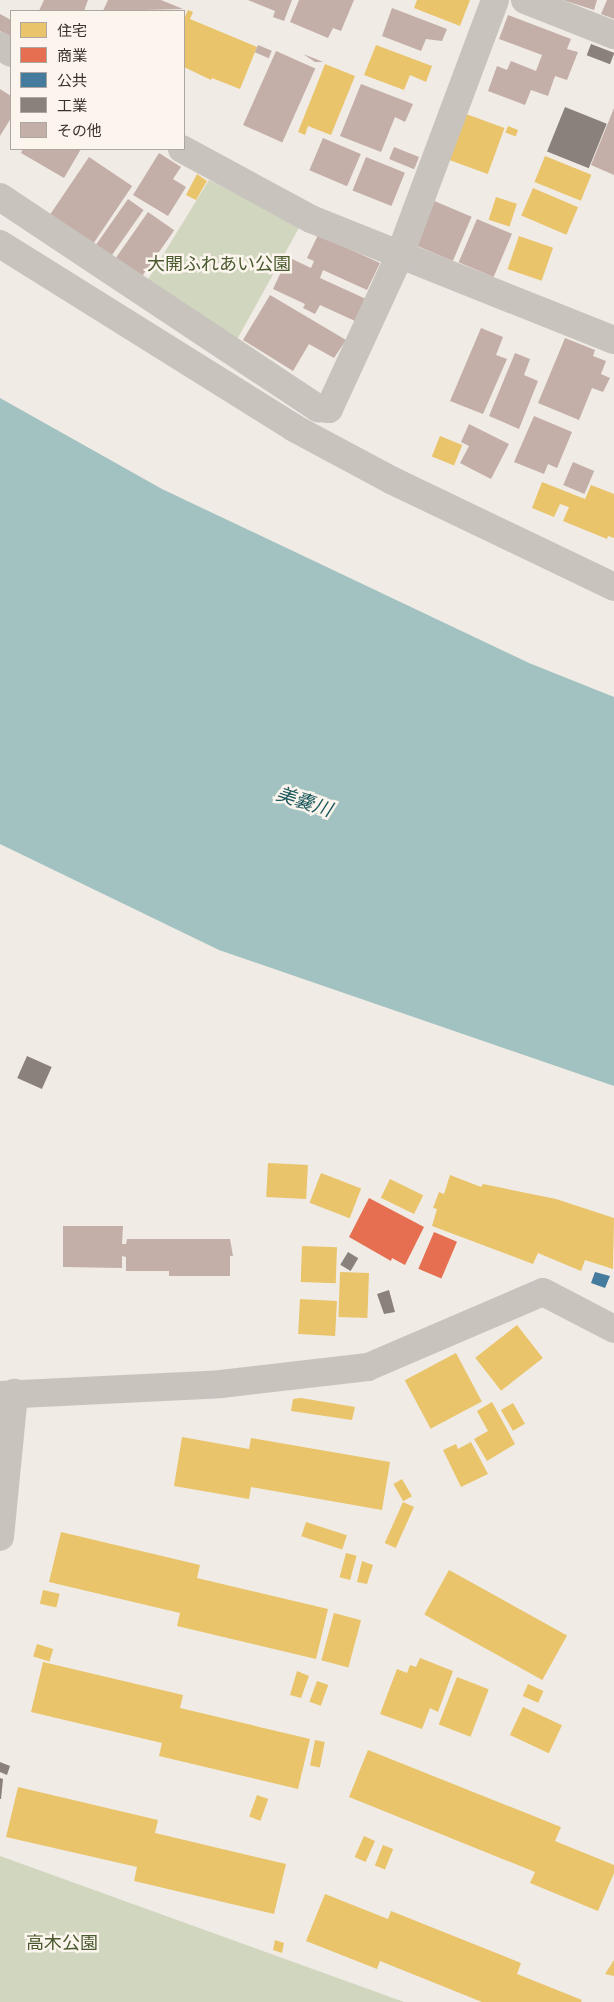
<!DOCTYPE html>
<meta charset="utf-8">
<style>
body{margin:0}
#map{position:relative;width:614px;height:2002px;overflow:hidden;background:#f0ebe5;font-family:Ubuntu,"Noto Sans JP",sans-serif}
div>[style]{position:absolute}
.green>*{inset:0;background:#d1d6bf}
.water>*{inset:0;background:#a1c2c1}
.homes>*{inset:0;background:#e9c46a;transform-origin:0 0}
.shops>*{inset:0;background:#e76f51;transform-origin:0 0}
.public>*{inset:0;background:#457b9d}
.industry>*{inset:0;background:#8a817c;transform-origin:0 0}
.building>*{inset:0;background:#c3afa7;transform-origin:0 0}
.minor>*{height:28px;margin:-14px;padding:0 14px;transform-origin:14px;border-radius:14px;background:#c9c3be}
span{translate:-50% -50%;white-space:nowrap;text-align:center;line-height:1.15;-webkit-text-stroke:5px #fbf5ee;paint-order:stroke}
.park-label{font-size:18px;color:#4a5a2e}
.water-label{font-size:19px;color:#1f5a5e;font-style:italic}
.legend{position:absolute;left:10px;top:10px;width:175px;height:140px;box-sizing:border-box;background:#fbf5ee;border:1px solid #aea6a0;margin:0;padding:6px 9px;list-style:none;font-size:15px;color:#3b302b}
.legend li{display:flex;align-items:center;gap:10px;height:25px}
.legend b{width:25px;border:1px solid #aea6a0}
</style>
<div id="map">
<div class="green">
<i style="clip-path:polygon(209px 180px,300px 226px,235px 343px,147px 281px)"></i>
<i style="clip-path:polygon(0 1856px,404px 2002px,0 2002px)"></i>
</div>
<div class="water">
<i style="clip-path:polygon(0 398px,162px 489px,529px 663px,614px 697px,614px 1086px,219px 950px,0 844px)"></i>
</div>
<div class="homes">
<i style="clip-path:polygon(417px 0,470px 0,460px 26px,414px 8px)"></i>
<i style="clip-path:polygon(188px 10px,193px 12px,190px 19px,257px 47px,240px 89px,212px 78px,211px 80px,184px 67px,184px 19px)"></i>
<i style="clip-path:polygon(376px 45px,432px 66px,426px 82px,410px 75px,404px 90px,364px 75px)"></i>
<i style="clip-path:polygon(325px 64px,355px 76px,331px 135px,308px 126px,305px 135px,298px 132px)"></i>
<i style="left:466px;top:114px;width:41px;height:49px;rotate:20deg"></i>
<i style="left:508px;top:126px;width:11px;height:7px;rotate:22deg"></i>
<i style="left:545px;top:156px;width:50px;height:28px;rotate:22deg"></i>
<i style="clip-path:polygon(197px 174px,207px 181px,196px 200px,186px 195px)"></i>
<i style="left:533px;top:188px;width:49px;height:30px;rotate:23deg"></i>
<i style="left:496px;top:197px;width:22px;height:24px;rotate:18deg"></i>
<i style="left:519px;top:236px;width:36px;height:35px;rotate:19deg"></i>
<i style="left:440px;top:436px;width:24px;height:22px;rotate:22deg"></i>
<i style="clip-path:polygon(542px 482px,585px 499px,591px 485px,614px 494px,614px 538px,608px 536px,607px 539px,563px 521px,569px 507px,560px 504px,554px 517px,532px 508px)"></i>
<i style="left:268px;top:1163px;width:40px;height:34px;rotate:3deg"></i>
<i style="left:321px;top:1173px;width:43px;height:32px;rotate:21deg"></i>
<i style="clip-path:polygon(450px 1175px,481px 1187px,483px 1184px,556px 1199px,614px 1218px,613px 1269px,585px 1260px,581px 1271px,538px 1253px,533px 1264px,432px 1226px,437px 1209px,433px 1208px,439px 1192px,444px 1194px)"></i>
<i style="left:390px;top:1179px;width:37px;height:21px;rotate:26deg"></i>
<i style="left:302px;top:1246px;width:35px;height:36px;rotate:2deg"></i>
<i style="left:340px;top:1272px;width:29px;height:45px;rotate:2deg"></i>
<i style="left:300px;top:1299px;width:37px;height:35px;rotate:3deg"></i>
<i style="left:517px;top:1325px;width:42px;height:53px;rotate:52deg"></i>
<i style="left:456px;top:1353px;width:55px;height:58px;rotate:62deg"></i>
<i style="clip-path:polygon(301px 1398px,355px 1407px,352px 1420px,291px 1411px,293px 1399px)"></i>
<i style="clip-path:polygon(492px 1402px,515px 1444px,487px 1461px,474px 1439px,488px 1431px,477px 1411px)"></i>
<i style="left:513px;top:1403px;width:24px;height:14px;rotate:60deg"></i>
<i style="clip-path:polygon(182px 1437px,249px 1449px,251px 1438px,390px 1462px,382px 1510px,251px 1487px,249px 1499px,174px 1486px)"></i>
<i style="clip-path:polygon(471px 1442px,488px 1474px,461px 1487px,443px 1450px,456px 1444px,458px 1449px)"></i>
<i style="left:402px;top:1479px;width:20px;height:10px;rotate:60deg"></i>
<i style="left:403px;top:1502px;width:12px;height:45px;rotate:24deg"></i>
<i style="left:306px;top:1522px;width:43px;height:15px;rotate:18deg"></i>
<i style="clip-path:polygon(61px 1532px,200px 1565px,197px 1578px,328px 1609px,316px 1659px,177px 1626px,180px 1613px,49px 1582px)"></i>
<i style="left:346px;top:1553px;width:11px;height:25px;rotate:15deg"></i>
<i style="clip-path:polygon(362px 1561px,373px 1565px,367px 1584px,357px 1582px)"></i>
<i style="left:449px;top:1570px;width:135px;height:51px;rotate:29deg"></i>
<i style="left:43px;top:1590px;width:17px;height:14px;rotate:13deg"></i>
<i style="left:334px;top:1613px;width:28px;height:49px;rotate:15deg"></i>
<i style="left:37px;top:1644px;width:17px;height:13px;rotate:17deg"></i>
<i style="clip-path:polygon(420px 1658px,453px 1671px,438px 1712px,430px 1708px,422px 1729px,380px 1714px,397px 1669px,407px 1673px,410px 1665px,416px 1667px)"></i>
<i style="clip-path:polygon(43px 1662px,183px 1695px,180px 1708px,310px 1739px,298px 1789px,159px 1756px,162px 1743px,31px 1712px)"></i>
<i style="clip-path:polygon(297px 1671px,309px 1676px,301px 1698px,290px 1695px)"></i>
<i style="left:457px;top:1677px;width:34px;height:51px;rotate:21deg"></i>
<i style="left:317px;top:1681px;width:12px;height:22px;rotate:20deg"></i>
<i style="left:528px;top:1684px;width:17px;height:13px;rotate:24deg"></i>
<i style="left:523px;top:1707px;width:43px;height:31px;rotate:25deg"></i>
<i style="left:315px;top:1740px;width:10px;height:26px;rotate:11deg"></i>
<i style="clip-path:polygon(368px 1750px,561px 1827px,555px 1841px,614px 1865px,614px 1873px,598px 1911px,530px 1883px,535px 1872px,349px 1797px)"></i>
<i style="clip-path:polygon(18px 1787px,158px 1820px,155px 1833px,286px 1864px,274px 1914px,134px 1881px,137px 1867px,6px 1837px)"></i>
<i style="left:257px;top:1795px;width:12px;height:23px;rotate:20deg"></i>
<i style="left:364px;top:1836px;width:12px;height:23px;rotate:24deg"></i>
<i style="left:383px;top:1845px;width:11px;height:22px;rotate:22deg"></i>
<i style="clip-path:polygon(325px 1894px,388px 1919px,391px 1911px,521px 1963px,517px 1974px,582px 2000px,581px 2002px,482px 2002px,380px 1961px,377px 1969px,306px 1941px)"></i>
<i style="clip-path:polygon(275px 1940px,284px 1943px,282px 1953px,273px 1950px)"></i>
<i style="clip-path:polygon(614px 1960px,614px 1976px,605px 1974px)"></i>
</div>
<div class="shops">
<i style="clip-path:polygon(369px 1198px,424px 1227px,405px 1265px,392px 1258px,391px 1261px,349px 1237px)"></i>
<i style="left:434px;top:1232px;width:25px;height:40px;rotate:23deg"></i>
</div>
<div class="public">
<i style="clip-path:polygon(595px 1272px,610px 1276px,605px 1288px,591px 1283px)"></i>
</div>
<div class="industry">
<i style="left:591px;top:44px;width:25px;height:12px;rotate:21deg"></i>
<i style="left:565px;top:107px;width:45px;height:48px;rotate:22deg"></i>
<i style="left:27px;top:1056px;width:27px;height:24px;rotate:24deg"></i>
<i style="left:348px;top:1252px;width:12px;height:15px;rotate:31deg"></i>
<i style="clip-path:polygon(389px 1290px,395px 1312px,384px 1314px,377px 1294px)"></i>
<i style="clip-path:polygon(0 1762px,10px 1766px,7px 1775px,0 1772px)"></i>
<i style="clip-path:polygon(0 1778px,3px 1779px,1px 1799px,0 1799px)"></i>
</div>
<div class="building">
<i style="clip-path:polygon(44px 0,88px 0,84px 11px,39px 11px)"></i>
<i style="clip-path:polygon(108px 0,161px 0,183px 9px,103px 11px)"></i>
<i style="clip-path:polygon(248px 0,292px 0,284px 21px,273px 17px,275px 11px)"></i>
<i style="clip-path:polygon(299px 0,354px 0,341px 31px,333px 28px,328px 38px,290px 22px)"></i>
<i style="clip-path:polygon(563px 0,597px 0,594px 10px)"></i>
<i style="clip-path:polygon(607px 0,614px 0,614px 19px,601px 14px)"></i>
<i style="clip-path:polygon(392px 8px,447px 29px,442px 41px,426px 39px,421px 51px,382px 36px)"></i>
<i style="clip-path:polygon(0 14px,11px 20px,11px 37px,0 31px)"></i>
<i style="clip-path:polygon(508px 15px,571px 39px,567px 49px,578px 52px,567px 80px,555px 76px,548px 96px,531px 90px,525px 105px,488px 91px,497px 66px,507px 70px,511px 61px,536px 71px,542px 55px,499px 39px)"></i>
<i style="left:258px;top:45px;width:15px;height:8px;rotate:23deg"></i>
<i style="left:276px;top:51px;width:43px;height:81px;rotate:24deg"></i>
<i style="clip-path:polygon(303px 54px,316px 59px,323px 62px,315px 62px)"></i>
<i style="clip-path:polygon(361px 84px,413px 104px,405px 122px,395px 117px,381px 152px,340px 136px)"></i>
<i style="clip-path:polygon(0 89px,11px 96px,11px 118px,0 136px)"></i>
<i style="clip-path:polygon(614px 108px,614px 175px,591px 165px)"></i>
<i style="left:323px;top:138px;width:41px;height:35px;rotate:23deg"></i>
<i style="left:394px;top:147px;width:27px;height:13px;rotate:22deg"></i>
<i style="clip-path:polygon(23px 149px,81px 149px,64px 178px,21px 153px)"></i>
<i style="clip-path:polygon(159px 153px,181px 167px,173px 179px,186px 187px,168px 216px,133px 195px)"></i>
<i style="left:89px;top:157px;width:52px;height:71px;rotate:34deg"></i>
<i style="left:366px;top:157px;width:42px;height:36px;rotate:22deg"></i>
<i style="left:128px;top:199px;width:19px;height:58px;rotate:35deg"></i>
<i style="left:432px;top:200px;width:43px;height:48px;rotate:23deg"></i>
<i style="left:148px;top:212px;width:32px;height:58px;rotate:35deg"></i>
<i style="left:477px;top:219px;width:38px;height:47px;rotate:23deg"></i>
<i style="clip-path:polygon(318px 235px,380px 263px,367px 290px,323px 270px,320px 278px,366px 299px,355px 321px,320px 305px,315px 314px,303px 308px,305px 304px,273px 289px,288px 257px,311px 268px,314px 261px,307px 258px)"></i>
<i style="clip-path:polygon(270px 295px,346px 340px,334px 358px,309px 344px,293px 371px,243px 340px)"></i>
<i style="clip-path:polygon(481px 328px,503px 337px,496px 355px,507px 359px,483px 414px,450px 401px)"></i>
<i style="clip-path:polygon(565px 338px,595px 350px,593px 356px,606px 361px,601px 374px,610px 378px,603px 392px,592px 388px,579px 420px,538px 403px)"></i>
<i style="clip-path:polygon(515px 353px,530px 359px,524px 375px,538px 381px,519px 429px,489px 416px)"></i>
<i style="clip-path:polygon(534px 416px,572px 432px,557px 468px,548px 464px,544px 474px,514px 462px)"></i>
<i style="clip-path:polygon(469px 424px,509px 444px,491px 479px,460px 463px,469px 446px,461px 442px)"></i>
<i style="left:573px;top:462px;width:23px;height:25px;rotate:23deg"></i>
<i style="clip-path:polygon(63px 1226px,123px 1226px,122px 1244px,126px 1244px,127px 1239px,230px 1239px,233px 1256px,230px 1256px,230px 1276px,169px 1276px,169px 1271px,126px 1271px,126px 1257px,122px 1256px,122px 1268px,63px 1267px)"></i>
</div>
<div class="minor">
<i style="left:525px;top:0;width:96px;rotate:21.5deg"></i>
<i style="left:0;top:46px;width:13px;rotate:32deg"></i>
<i style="left:182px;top:149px;width:147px;rotate:28.5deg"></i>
<i style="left:311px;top:219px;width:326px;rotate:21.8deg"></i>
<i style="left:0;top:197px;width:382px;rotate:33.6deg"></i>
<i style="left:318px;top:408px;width:11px;rotate:5deg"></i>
<i style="left:329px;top:409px;width:167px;rotate:-65.3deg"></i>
<i style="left:399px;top:257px;width:274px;rotate:-69.5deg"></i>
<i style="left:0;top:244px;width:347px;rotate:32deg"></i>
<i style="left:294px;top:428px;width:112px;rotate:28.2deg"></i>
<i style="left:393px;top:481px;width:245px;rotate:25.6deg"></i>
<i style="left:0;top:1395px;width:221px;rotate:-2.8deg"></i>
<i style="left:221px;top:1384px;width:148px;rotate:-6.6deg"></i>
<i style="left:368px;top:1367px;width:190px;rotate:-23.2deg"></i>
<i style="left:543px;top:1292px;width:80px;rotate:27.5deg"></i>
<i style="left:0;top:1537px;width:145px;rotate:-84.4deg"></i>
</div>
<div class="park-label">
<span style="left:219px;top:263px">大開ふれあい公園</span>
<span style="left:62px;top:1942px">高木公園</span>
</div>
<div class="water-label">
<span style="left:304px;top:802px;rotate:18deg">美嚢川</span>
</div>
<ul class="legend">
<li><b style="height:14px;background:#e9c46a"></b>住宅</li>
<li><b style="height:14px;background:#e76f51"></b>商業</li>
<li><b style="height:14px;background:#457b9d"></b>公共</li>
<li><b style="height:14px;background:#8a817c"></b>工業</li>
<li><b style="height:14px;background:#c3afa7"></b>その他</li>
</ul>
</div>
